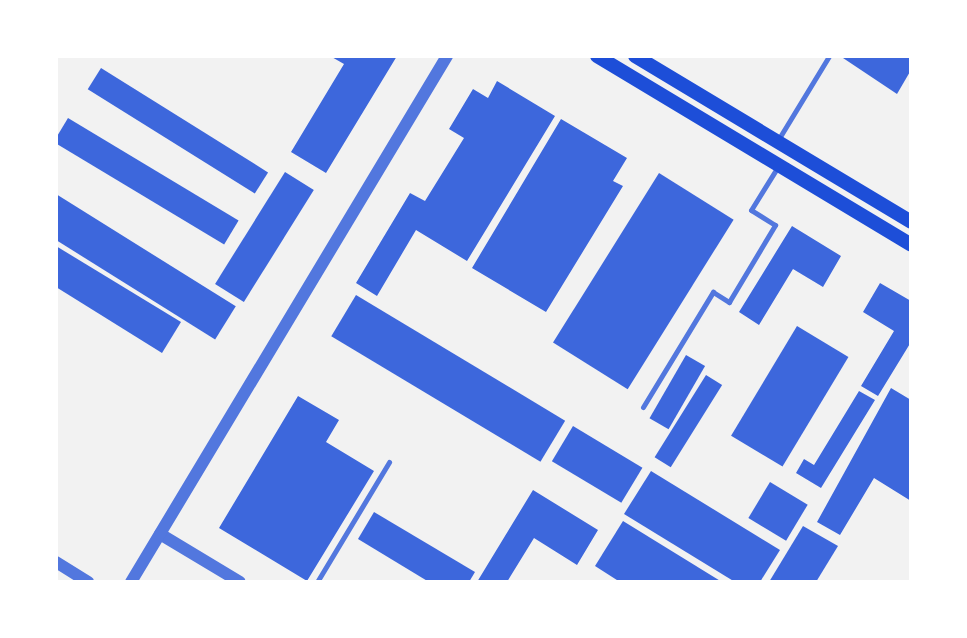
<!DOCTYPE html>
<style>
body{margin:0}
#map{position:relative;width:967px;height:638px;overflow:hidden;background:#f2f2f2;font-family:Barlow,sans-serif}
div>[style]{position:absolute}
.building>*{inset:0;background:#3d67dc;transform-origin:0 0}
.service>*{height:5px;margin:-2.5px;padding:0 2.5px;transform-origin:2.5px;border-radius:2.5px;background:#5277de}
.tertiary>*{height:12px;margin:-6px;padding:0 6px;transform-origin:6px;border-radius:6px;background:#5277de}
.secondary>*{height:14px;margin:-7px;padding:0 7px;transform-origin:7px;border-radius:7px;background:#1d4ed8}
span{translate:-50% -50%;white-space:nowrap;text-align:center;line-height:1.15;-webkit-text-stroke:5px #fff;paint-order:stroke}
.frame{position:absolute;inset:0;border:58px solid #fff;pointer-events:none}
</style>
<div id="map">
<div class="building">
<i style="clip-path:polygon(330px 56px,397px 56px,326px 173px,291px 152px,344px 64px)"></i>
<i style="clip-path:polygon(840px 56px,911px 56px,911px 70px,897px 94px)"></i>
<i style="left:101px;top:68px;width:197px;height:25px;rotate:32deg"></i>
<i style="clip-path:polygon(497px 81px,555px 116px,467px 261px,416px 230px,377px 296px,356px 283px,410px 193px,425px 201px,464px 138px,449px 129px,473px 89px,488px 98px)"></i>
<i style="left:68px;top:118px;width:199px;height:28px;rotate:31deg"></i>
<i style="clip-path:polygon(561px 119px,627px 158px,613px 181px,623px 186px,546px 312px,472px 268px)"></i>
<i style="left:285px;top:172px;width:34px;height:132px;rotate:32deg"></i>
<i style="left:659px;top:173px;width:88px;height:200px;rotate:32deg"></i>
<i style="left:56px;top:194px;width:212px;height:39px;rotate:32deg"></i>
<i style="clip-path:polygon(792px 226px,841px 256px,823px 287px,793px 269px,759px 325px,739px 312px)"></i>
<i style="clip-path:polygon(56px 246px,181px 322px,162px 353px,56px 287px)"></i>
<i style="clip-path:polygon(880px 283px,911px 301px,911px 342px,878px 396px,861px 386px,894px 331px,863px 312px)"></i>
<i style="left:356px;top:295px;width:244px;height:48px;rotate:31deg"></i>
<i style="left:797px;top:326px;width:60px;height:128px;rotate:31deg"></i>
<i style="left:686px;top:355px;width:22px;height:73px;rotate:30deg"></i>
<i style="left:706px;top:375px;width:19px;height:97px;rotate:32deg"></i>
<i style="clip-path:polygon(891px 388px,911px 400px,911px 501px,874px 478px,840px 535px,817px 522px)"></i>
<i style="clip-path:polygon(859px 391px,875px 400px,821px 488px,796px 473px,804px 459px,814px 465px)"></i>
<i style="clip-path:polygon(298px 396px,339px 420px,326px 442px,374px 471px,307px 581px,219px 528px)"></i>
<i style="left:573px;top:426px;width:81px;height:41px;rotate:31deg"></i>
<i style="clip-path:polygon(651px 471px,780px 550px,760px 582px,735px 582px,624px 514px)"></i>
<i style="left:770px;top:482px;width:44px;height:42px;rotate:31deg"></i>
<i style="clip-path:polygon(533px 490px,598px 530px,577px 565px,534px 538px,507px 582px,477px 582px)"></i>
<i style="clip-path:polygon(374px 512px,475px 572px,469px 582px,429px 582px,358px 539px)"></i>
<i style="clip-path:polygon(623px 521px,722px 582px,620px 582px,595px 566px)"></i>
<i style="clip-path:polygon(803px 526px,838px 546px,816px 582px,769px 582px)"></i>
</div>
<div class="service">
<i style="left:778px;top:140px;width:98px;rotate:-58.7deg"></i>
<i style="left:643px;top:407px;width:135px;rotate:-58.7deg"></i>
<i style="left:713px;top:292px;width:19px;rotate:32deg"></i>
<i style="left:729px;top:302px;width:90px;rotate:-59.1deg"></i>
<i style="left:775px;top:225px;width:28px;rotate:-148deg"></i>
<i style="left:751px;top:210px;width:49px;rotate:-58.2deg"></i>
<i style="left:317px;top:582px;width:140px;rotate:-59deg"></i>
</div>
<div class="tertiary">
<i style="left:160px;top:534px;width:93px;rotate:31deg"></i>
<i style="left:56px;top:562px;width:38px;rotate:32deg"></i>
<i style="left:131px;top:582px;width:614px;rotate:-59deg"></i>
</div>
<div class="secondary">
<i style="left:597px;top:56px;width:366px;rotate:31deg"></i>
<i style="left:635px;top:56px;width:322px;rotate:31deg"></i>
</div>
<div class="frame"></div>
</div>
